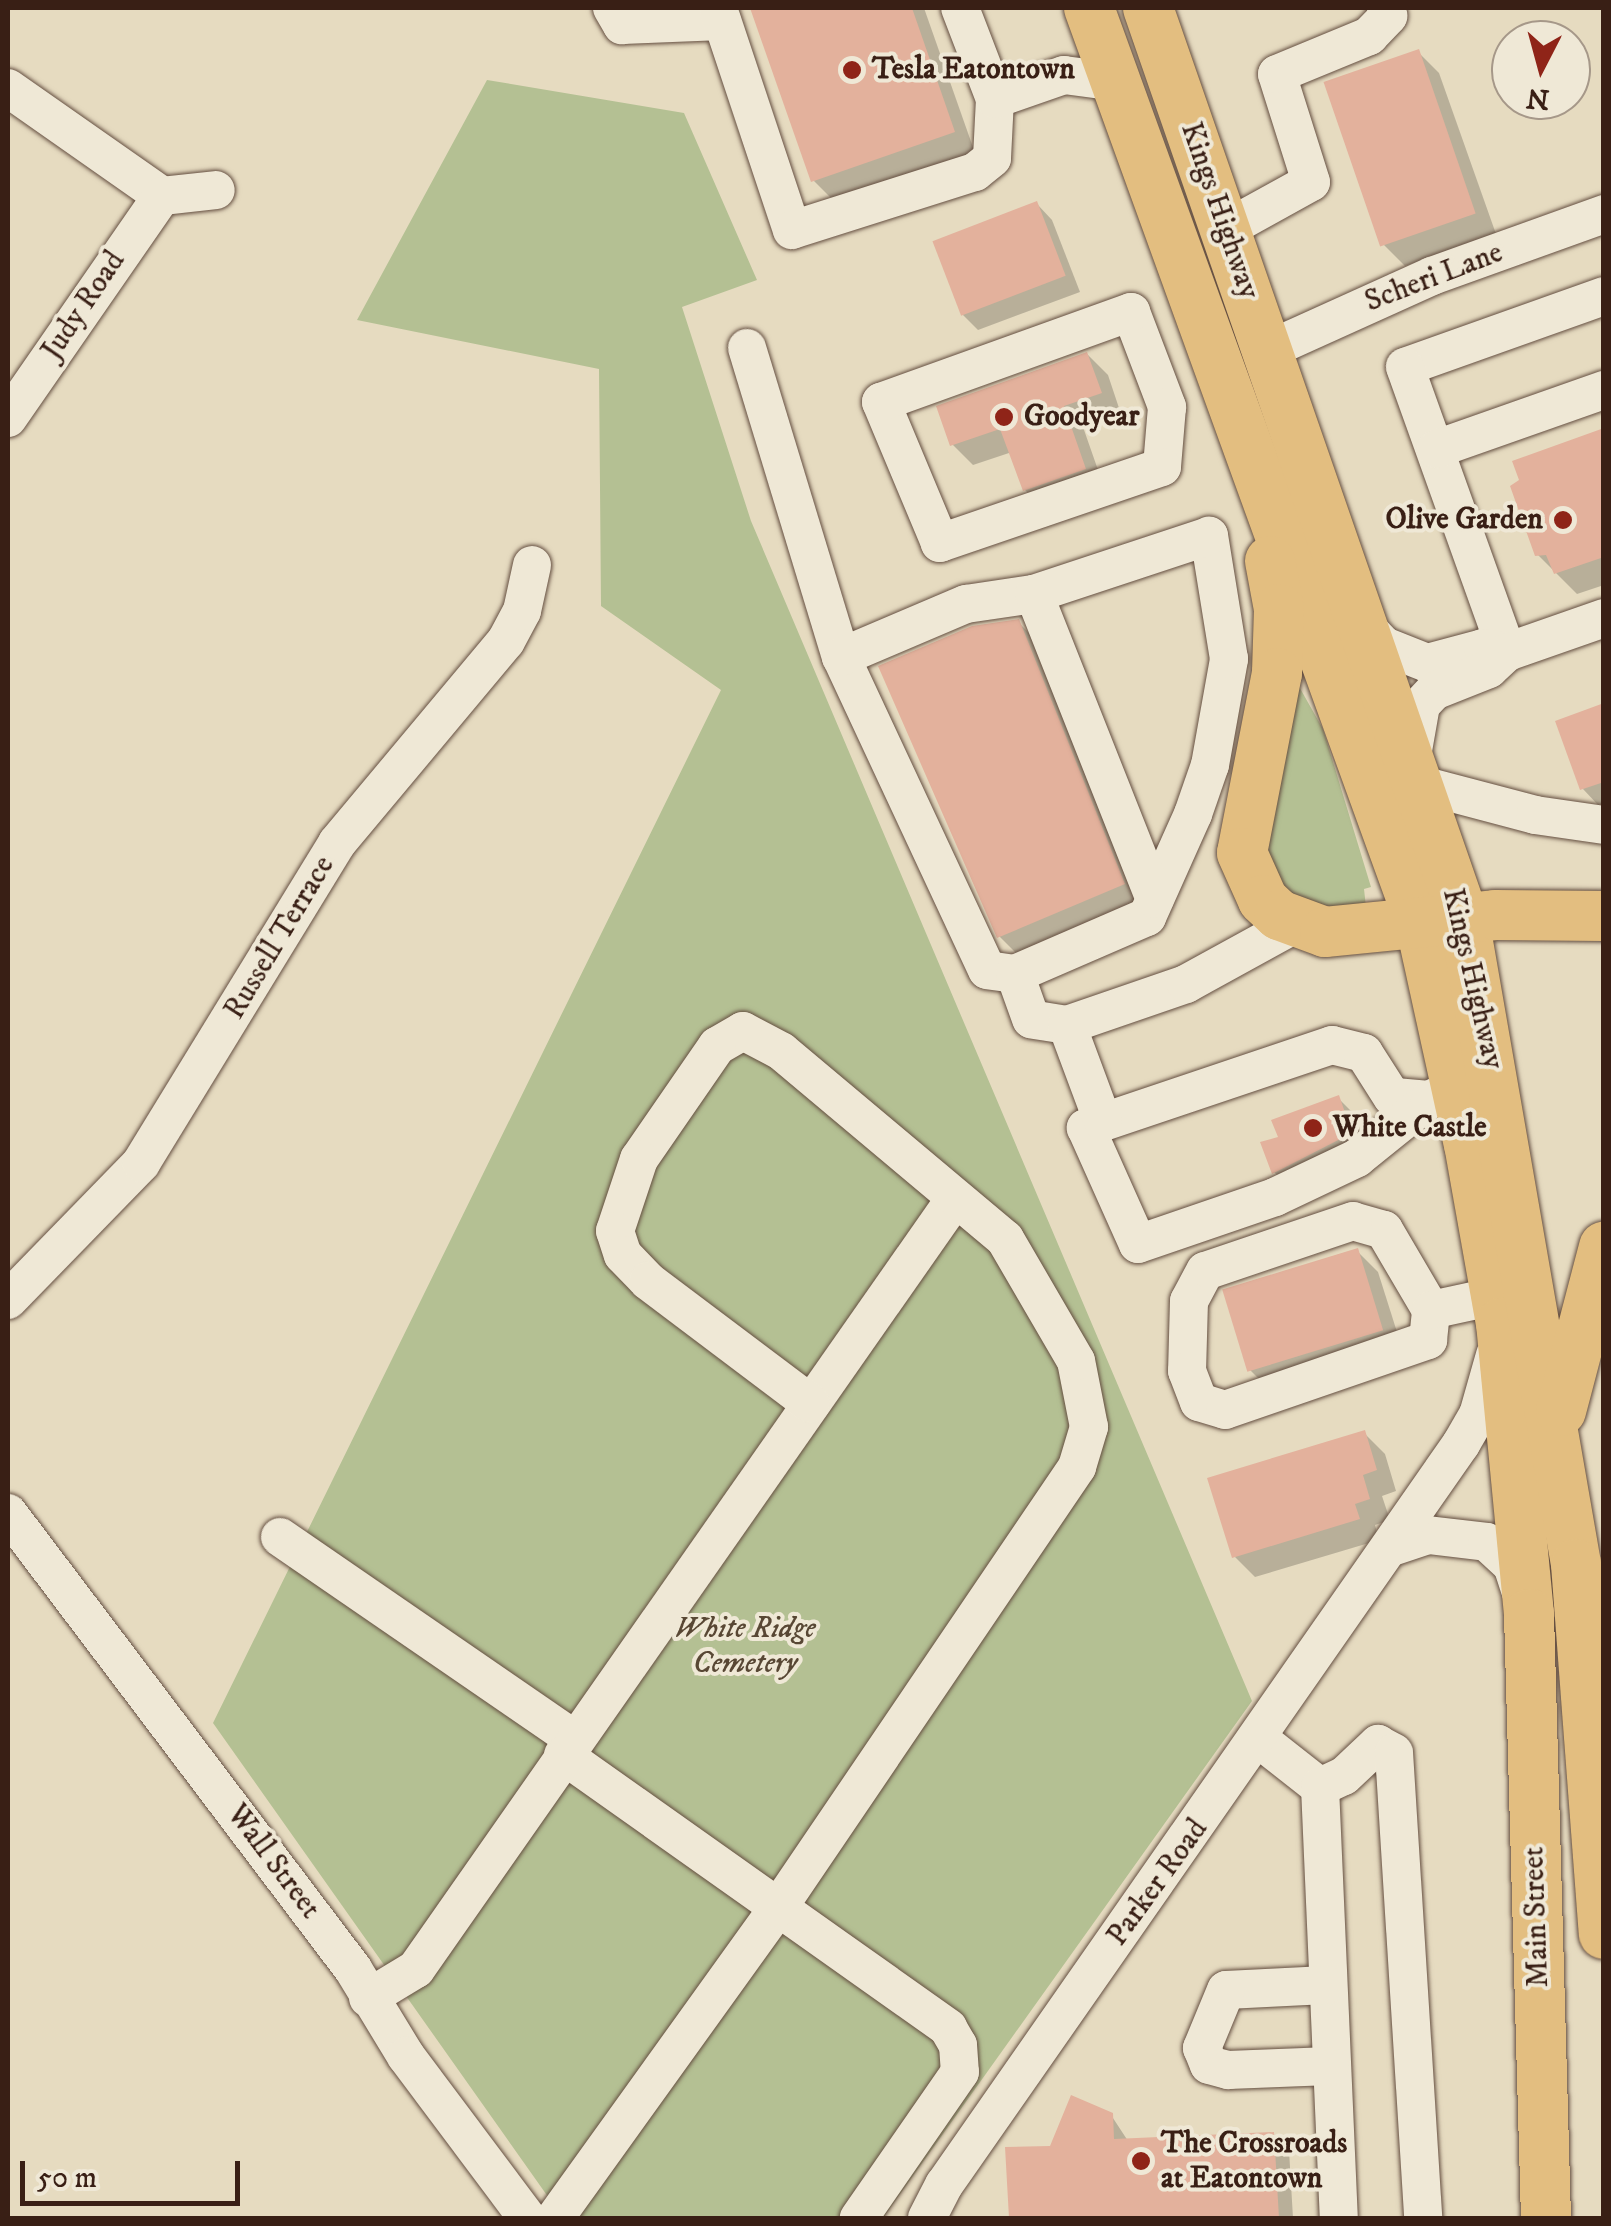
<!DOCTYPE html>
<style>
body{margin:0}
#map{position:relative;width:1611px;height:2226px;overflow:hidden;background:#e6dbc0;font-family:"IM FELL DW Pica",serif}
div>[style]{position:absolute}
.green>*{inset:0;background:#b4c093}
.shadow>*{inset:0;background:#0003}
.building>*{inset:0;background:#e3b19c;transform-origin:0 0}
.roads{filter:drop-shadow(0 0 2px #644e40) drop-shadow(0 0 2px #644e40)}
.minor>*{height:38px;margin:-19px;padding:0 19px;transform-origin:19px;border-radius:19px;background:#efe8d6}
.major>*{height:50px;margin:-25px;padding:0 25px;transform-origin:25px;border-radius:25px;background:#e3be80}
.dots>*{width:28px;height:28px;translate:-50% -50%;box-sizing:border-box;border:5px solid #efe8d6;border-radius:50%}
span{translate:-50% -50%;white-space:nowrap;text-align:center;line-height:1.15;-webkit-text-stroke:8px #efe8d6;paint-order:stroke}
.poi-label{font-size:30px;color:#391f15;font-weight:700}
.left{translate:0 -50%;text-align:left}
.right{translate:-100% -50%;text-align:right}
.street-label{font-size:30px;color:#391f15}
.park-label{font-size:30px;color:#584734;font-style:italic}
.frame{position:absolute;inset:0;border:10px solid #391f15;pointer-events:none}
.north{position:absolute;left:1491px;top:20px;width:100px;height:100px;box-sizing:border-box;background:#efe8d6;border:2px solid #a69889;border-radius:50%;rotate:186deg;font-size:28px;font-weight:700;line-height:40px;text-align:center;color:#391f15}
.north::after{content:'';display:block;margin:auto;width:35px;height:45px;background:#8f2418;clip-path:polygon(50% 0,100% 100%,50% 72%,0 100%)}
.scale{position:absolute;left:20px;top:2161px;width:220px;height:45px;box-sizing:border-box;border:5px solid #391f15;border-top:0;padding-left:12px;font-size:30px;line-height:35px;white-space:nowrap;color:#391f15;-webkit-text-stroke:8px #efe8d6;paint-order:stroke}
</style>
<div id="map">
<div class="green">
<i style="clip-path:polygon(487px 80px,684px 113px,757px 280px,682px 307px,751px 521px,1252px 1701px,883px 2218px,563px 2218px,213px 1723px,721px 690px,601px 606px,599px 369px,357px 320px)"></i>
<i style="clip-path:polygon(1297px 683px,1323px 729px,1371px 887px,1364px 889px,1367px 916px,1285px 895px,1262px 851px)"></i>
</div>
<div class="shadow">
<i style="clip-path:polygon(752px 8px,924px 8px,975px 153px,834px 201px,813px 180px)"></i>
<i style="clip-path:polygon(1418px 52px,1439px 73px,1496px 234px,1405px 266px,1384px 245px)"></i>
<i style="clip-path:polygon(1037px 204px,1052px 220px,1080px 292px,978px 330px,962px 314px)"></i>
<i style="clip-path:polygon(1087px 354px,1108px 375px,1121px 414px,1083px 427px,1105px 490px,1046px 511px,1025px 490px,1012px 452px,973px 465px,952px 444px)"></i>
<i style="clip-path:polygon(1604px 431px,1604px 585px,1577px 594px,1538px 555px)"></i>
<i style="clip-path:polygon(1018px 622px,1039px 643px,1144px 906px,1020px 957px,999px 936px)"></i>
<i style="clip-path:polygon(1604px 706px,1604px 803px,1598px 805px,1583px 789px)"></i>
<i style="clip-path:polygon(1338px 1098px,1354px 1114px,1366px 1149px,1290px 1188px,1274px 1172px,1281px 1138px)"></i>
<i style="clip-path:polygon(1357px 1251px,1378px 1272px,1403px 1351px,1271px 1391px,1250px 1370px)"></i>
<i style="clip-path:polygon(1364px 1433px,1385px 1454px,1396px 1491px,1382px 1496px,1390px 1520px,1375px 1525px,1379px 1540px,1255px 1577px,1234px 1556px)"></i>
<i style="clip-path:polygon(1111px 2115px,1128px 2141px,1273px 2134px,1289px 2150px,1293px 2218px,1012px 2218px,1007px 2149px,1051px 2148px)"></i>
</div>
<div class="building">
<i style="clip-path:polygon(750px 8px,912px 8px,955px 132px,811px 182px)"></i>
<i style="left:1419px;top:49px;width:174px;height:101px;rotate:71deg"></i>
<i style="left:1037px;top:201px;width:80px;height:112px;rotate:69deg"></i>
<i style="clip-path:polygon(1087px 352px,1102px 393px,1064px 406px,1086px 469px,1023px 491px,1000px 429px,950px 446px,936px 406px)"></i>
<i style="clip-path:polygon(1604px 428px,1604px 557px,1554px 574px,1546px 555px,1535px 556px,1510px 486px,1519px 480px,1512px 461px)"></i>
<i style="clip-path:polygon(1019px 619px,1125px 884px,997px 938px,878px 666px,972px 626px)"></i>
<i style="clip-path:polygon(1604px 703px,1604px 782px,1580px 790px,1555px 721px)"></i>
<i style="clip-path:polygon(1339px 1095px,1352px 1133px,1272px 1174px,1260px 1142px,1278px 1137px,1271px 1120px)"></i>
<i style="left:1358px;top:1248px;width:86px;height:142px;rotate:73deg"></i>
<i style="clip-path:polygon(1365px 1430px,1377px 1470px,1363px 1475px,1370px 1499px,1355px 1504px,1360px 1519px,1232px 1558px,1207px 1478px)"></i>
<i style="clip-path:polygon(1071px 2095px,1113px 2113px,1114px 2139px,1274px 2132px,1279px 2218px,1009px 2218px,1005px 2147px,1050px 2146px)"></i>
</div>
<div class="roads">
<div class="minor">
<i style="left:612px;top:8px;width:20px;rotate:60deg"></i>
<i style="left:622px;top:25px;width:100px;rotate:-2.3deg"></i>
<i style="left:718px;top:8px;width:234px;rotate:71.6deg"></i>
<i style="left:792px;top:230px;width:192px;rotate:-17.6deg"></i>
<i style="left:975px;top:172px;width:22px;rotate:-39deg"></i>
<i style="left:992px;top:158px;width:59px;rotate:-87.1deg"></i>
<i style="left:995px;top:99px;width:97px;rotate:-111deg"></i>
<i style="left:8px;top:88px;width:188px;rotate:35deg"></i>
<i style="left:995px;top:99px;width:73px;rotate:-19.2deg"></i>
<i style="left:1064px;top:75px;width:53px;rotate:7.5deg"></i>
<i style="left:162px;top:196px;width:54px;rotate:-6.3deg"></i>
<i style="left:1226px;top:229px;width:97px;rotate:-28.9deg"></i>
<i style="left:1311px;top:182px;width:113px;rotate:-107.5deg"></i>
<i style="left:1277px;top:74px;width:100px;rotate:-22.4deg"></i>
<i style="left:1369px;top:36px;width:28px;rotate:-46deg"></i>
<i style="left:1388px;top:16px;width:8px;rotate:-104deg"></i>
<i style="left:1604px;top:296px;width:211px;rotate:160.4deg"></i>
<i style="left:1405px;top:367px;width:303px;rotate:70.3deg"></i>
<i style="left:1507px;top:652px;width:103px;rotate:-19.3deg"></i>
<i style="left:1131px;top:312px;width:102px;rotate:69.2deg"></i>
<i style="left:1167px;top:407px;width:60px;rotate:94.8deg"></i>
<i style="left:1162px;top:467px;width:235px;rotate:161.1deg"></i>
<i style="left:940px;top:543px;width:153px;rotate:-112.7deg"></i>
<i style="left:881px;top:402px;width:266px;rotate:-19.8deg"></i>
<i style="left:747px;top:348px;width:323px;rotate:73.1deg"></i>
<i style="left:1268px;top:350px;width:180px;rotate:-24.3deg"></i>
<i style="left:1432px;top:276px;width:183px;rotate:-19.8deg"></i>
<i style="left:8px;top:418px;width:270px;rotate:-55.3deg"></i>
<i style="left:1436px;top:449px;width:178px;rotate:-19.4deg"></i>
<i style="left:1363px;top:624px;width:30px;rotate:46deg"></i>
<i style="left:1384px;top:646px;width:46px;rotate:21.6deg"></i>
<i style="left:1427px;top:663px;width:58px;rotate:-15deg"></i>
<i style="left:1483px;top:648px;width:24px;rotate:9deg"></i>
<i style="left:1507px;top:652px;width:25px;rotate:137deg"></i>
<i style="left:1489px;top:669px;width:59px;rotate:158.2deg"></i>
<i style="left:1434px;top:691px;width:19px;rotate:133deg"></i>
<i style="left:1421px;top:705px;width:58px;rotate:100deg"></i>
<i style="left:1418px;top:784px;width:121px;rotate:14.8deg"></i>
<i style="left:1535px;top:815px;width:70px;rotate:8.2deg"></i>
<i style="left:1015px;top:974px;width:28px;rotate:-172deg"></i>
<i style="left:987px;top:970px;width:345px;rotate:-115deg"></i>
<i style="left:841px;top:657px;width:136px;rotate:-23deg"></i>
<i style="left:966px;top:604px;width:69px;rotate:-8.4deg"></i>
<i style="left:1067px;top:1025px;width:36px;rotate:-171deg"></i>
<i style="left:1031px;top:1019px;width:48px;rotate:-109.6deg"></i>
<i style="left:1015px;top:974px;width:144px;rotate:-23.4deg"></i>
<i style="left:1147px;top:917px;width:113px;rotate:-65.9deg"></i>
<i style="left:1193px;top:814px;width:52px;rotate:-70.9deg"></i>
<i style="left:1210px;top:765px;width:108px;rotate:-79.8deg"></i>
<i style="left:1229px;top:659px;width:125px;rotate:-99.2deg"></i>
<i style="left:1209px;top:536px;width:184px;rotate:161.7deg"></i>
<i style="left:1034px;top:594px;width:328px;rotate:68.4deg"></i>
<i style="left:1429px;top:1100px;width:37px;rotate:-175deg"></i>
<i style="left:1392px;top:1097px;width:52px;rotate:-122.5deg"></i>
<i style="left:1364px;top:1053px;width:33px;rotate:-166deg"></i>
<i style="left:1332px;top:1045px;width:260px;rotate:161.4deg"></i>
<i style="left:1086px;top:1128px;width:127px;rotate:65.9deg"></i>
<i style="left:1138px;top:1244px;width:145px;rotate:-18.9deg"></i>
<i style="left:1275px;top:1197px;width:91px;rotate:-25.4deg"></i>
<i style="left:1357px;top:1158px;width:92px;rotate:-38.9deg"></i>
<i style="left:1429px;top:1100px;width:30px;rotate:-26deg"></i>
<i style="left:1103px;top:1122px;width:103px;rotate:-110.4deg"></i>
<i style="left:1067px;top:1025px;width:126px;rotate:-19deg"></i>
<i style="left:1186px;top:984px;width:127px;rotate:-28.8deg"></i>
<i style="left:8px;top:1300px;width:191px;rotate:-45.8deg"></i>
<i style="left:141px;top:1163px;width:375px;rotate:-58.5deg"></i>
<i style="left:337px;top:843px;width:263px;rotate:-50.1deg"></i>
<i style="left:506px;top:641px;width:34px;rotate:-62deg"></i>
<i style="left:522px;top:611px;width:47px;rotate:-77.7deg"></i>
<i style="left:1431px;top:1310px;width:93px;rotate:-120.4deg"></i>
<i style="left:1384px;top:1230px;width:32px;rotate:-164deg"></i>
<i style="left:1353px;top:1221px;width:156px;rotate:161.3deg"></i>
<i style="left:1205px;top:1271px;width:34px;rotate:118deg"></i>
<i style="left:1189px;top:1301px;width:70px;rotate:91.6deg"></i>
<i style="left:1187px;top:1371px;width:33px;rotate:69deg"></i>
<i style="left:1199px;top:1402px;width:27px;rotate:17deg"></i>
<i style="left:1225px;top:1410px;width:215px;rotate:-19deg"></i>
<i style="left:1428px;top:1340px;width:30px;rotate:-84deg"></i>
<i style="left:1431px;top:1310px;width:66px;rotate:-12.2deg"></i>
<i style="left:8px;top:1513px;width:572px;rotate:52.89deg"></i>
<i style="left:353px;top:1969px;width:102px;rotate:58.7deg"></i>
<i style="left:406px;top:2056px;width:202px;rotate:53.2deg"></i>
<i style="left:280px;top:1537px;width:355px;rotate:34.5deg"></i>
<i style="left:1389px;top:1548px;width:41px;rotate:-18.4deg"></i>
<i style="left:1428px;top:1535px;width:59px;rotate:6.8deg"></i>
<i style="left:1487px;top:1542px;width:34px;rotate:43deg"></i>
<i style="left:1512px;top:1565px;width:33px;rotate:72deg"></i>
<i style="left:1259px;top:1739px;width:78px;rotate:38.2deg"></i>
<i style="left:1320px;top:1787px;width:431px;rotate:87.5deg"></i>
<i style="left:563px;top:1755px;width:472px;rotate:35.3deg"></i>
<i style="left:948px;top:2028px;width:20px;rotate:60deg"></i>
<i style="left:958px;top:2045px;width:27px;rotate:86deg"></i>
<i style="left:960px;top:2072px;width:178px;rotate:124.7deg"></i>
<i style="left:1320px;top:1787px;width:26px;rotate:-25deg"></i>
<i style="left:1344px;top:1776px;width:47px;rotate:-43.3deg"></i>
<i style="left:1378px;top:1744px;width:18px;rotate:29deg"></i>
<i style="left:1394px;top:1753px;width:466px;rotate:86.4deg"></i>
<i style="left:1326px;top:1985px;width:100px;rotate:177.1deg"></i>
<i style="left:1226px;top:1990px;width:63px;rotate:112.5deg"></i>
<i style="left:1202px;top:2048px;width:18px;rotate:68deg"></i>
<i style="left:1209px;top:2065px;width:20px;rotate:15deg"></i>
<i style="left:1228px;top:2070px;width:102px;rotate:-2.2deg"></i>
<i style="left:368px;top:1998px;width:56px;rotate:-31.1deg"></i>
<i style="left:416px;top:1969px;width:939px;rotate:-55.02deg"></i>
<i style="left:555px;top:2218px;width:382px;rotate:-54.3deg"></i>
<i style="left:778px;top:1908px;width:533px;rotate:-55.86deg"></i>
<i style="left:1077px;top:1467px;width:42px;rotate:-73.3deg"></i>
<i style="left:1089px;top:1427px;width:67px;rotate:-101.1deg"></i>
<i style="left:1076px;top:1361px;width:141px;rotate:-120.2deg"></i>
<i style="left:1005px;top:1239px;width:292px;rotate:-140deg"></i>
<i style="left:781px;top:1051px;width:43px;rotate:-152.2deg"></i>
<i style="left:743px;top:1031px;width:30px;rotate:150deg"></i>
<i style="left:717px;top:1046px;width:137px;rotate:124.6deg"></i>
<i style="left:639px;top:1159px;width:76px;rotate:108.4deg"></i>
<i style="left:615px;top:1231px;width:25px;rotate:72deg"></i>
<i style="left:623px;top:1255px;width:36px;rotate:46deg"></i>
<i style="left:648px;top:1281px;width:204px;rotate:37deg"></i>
<i style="left:927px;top:2218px;width:37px;rotate:-63deg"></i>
<i style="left:944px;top:2185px;width:904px;rotate:-55.1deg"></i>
<i style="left:1461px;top:1444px;width:34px;rotate:-60deg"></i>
<i style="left:1478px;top:1415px;width:62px;rotate:-74.2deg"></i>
</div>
<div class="major">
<i style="left:1089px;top:8px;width:972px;rotate:70.09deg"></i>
<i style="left:1420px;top:922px;width:227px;rotate:77.6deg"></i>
<i style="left:1469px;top:1144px;width:182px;rotate:79.9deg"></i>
<i style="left:1501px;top:1323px;width:292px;rotate:84.5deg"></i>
<i style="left:1529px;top:1614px;width:604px;rotate:88.39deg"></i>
<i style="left:1148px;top:8px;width:964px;rotate:70.87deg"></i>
<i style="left:1464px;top:919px;width:655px;rotate:80.15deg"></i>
<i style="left:1576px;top:1564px;width:371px;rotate:85.7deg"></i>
<i style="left:1270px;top:561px;width:49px;rotate:79.4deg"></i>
<i style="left:1279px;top:609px;width:64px;rotate:91.8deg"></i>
<i style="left:1277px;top:673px;width:183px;rotate:101deg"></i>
<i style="left:1242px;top:853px;width:51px;rotate:65.9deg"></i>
<i style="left:1263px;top:900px;width:22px;rotate:43deg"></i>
<i style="left:1279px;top:915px;width:49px;rotate:20.3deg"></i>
<i style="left:1325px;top:932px;width:171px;rotate:-5.7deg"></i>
<i style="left:1495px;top:915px;width:109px;rotate:0.5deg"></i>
<i style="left:1561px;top:1411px;width:170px;rotate:-75.3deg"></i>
</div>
</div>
<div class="dots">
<i style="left:852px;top:70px;background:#8f2418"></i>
<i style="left:1004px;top:417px;background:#8f2418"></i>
<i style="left:1563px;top:520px;background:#8f2418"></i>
<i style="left:1313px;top:1128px;background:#8f2418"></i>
<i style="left:1141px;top:2161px;background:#8f2418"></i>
</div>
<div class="poi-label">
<span class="left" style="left:872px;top:70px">Tesla Eatontown</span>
<span class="left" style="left:1024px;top:417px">Goodyear</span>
<span class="right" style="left:1543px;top:520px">Olive Garden</span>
<span class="left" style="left:1333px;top:1128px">White Castle</span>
<span class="left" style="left:1161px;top:2161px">The Crossroads<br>at Eatontown</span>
</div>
<div class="street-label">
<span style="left:1219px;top:211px;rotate:71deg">Kings Highway</span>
<span style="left:1434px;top:278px;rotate:-21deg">Scheri Lane</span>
<span style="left:84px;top:306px;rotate:-56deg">Judy Road</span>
<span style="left:280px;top:938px;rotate:-59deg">Russell Terrace</span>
<span style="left:1472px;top:979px;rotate:77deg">Kings Highway</span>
<span style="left:273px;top:1862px;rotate:53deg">Wall Street</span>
<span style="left:1158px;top:1883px;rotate:-54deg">Parker Road</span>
<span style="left:1537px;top:1917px;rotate:-92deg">Main Street</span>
</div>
<div class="park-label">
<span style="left:745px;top:1646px">White Ridge<br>Cemetery</span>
</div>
<div class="frame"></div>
<div class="north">N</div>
<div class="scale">50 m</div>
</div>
